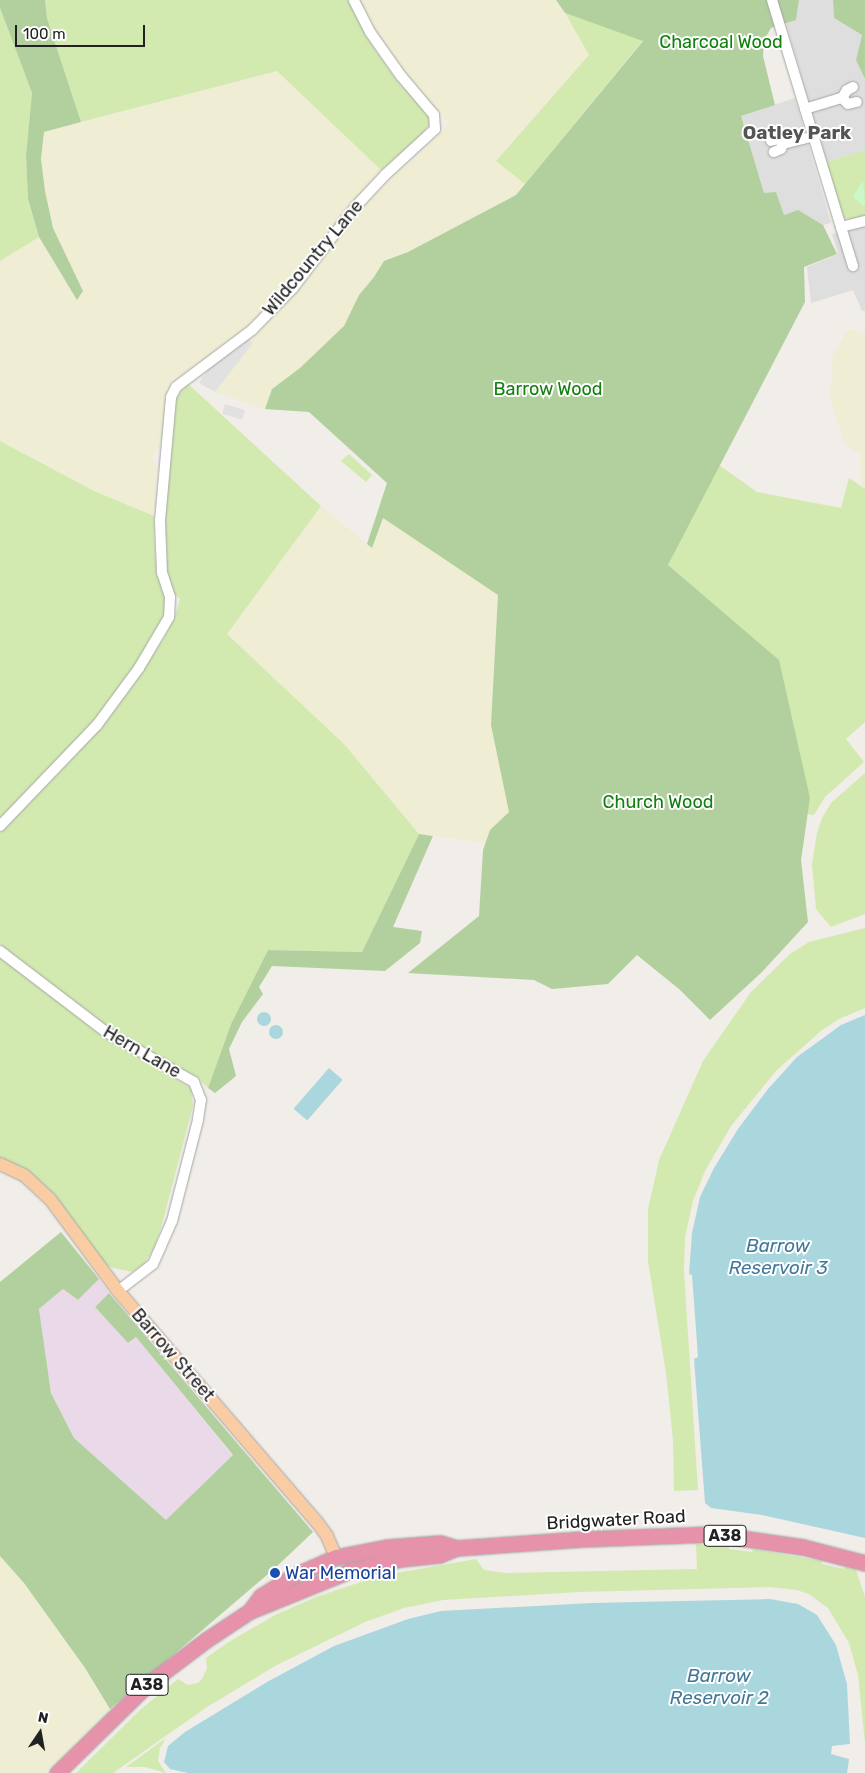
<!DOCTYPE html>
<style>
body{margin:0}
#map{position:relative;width:865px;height:1773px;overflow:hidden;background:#f1ede8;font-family:Rubik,sans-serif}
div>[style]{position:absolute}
.residential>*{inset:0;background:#dfdede}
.industrial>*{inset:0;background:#eadae9}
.farmland>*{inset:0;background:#efeed4}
.grass>*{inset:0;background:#d2eab0}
.forest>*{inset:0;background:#b2d09e}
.park>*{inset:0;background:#c9f9c8}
.parking>*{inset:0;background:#e1e1e1;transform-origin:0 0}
.water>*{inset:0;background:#aad7de;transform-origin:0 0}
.round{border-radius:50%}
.roads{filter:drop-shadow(0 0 1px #a5a5a5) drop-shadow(0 0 1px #a5a5a5)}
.minor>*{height:10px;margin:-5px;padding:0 5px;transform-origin:5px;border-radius:5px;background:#fff}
.major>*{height:12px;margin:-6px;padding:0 6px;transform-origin:6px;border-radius:6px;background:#facca4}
.highway>*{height:15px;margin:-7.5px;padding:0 7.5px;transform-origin:7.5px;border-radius:7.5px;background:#e692ab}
.dots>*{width:14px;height:14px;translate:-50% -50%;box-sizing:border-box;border:2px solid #fff;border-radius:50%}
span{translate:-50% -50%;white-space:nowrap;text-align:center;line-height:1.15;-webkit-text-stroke:4px #fff;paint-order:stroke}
.shield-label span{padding:1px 4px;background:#fff;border:1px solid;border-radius:4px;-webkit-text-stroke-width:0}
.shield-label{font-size:16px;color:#212121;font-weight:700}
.park-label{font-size:18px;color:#11800e}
.street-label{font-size:18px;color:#212121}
.transit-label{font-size:18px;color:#164399}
.left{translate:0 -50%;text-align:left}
.neighbourhood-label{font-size:19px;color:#545454;font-weight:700}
.water-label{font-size:19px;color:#457898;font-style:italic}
.north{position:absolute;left:15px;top:1708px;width:50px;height:50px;-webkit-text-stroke:4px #fff;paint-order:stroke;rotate:12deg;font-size:14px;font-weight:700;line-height:20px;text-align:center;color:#212121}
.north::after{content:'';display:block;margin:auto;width:18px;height:22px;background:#212121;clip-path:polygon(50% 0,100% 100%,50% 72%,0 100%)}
.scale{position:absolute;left:15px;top:25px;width:130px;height:22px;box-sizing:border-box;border:2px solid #212121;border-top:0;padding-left:6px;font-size:15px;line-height:18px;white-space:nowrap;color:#212121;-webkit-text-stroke:4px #fff;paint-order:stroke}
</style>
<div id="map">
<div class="residential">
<i style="clip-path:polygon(799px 0,833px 0,834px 18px,862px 35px,856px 60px,865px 79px,865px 150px,826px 162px,786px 23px,796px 20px)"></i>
<i style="clip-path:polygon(795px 98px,831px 223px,823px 225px,798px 211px,784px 215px,776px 193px,764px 193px,741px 116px)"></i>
<i style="clip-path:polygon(865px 225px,865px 311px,862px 311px,853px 290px,811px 303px,807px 267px,838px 254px,832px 234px)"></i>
</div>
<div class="industrial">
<i style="clip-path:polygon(99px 1279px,109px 1293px,95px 1307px,129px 1343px,136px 1337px,233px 1456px,166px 1520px,74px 1438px,51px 1393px,39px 1309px,63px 1289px,78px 1300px)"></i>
</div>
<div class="farmland">
<i style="clip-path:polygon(359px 0,556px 0,589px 55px,496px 160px,525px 184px,516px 195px,408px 252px,384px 261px,374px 277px,359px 295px,344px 326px,300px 368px,272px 389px,265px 409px,215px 392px,199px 383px,272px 319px,317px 268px,358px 212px,393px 176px,424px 149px,449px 123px,404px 74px,383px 45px)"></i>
<i style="clip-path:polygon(278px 71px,381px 170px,279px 296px,255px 320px,223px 346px,170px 383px,162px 446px,156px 451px,153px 458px,157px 470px,154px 516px,94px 491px,0 441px,0 261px,39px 237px,77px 300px,83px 291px,53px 228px,45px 191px,41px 159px,44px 132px)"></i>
<i style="clip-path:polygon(848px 329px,865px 334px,865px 488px,861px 486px,860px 453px,845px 445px,829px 396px,833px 380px,831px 359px)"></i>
<i style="clip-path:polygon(321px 506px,372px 548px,382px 517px,498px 595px,491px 725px,509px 812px,490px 830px,485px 843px,419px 834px,344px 744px,227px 634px)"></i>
<i style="clip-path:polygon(0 1556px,24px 1583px,85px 1668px,110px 1709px,48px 1773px,0 1773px)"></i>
</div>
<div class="grass">
<i style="clip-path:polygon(45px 0,350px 0,375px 50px,398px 82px,420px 105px,429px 116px,430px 122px,420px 139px,381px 170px,277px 71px,81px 122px,47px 18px)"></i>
<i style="clip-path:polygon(0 8px,32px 93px,26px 155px,28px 199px,39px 237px,0 261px)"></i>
<i style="clip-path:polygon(565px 13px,643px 40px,525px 184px,496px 161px,589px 55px)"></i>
<i style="clip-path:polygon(865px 150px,865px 216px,851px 220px,844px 218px,840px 212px,826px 162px)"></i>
<i style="clip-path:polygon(187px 383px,321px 506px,227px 634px,344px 744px,419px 834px,362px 952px,268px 950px,231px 1024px,208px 1088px,196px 1076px,150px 1055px,81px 1010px,74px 1000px,60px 993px,0 944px,0 833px,85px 745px,128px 692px,163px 640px,174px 619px,180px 599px,172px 592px,167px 583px,164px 527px,176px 399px)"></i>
<i style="clip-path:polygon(0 441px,94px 491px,154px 516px,155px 557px,165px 598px,165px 613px,136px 667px,93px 723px,55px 764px,0 818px)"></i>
<i style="clip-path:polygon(349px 454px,372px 475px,366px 482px,341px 461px)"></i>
<i style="clip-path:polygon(719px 465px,757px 492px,841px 508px,849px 478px,865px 489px,865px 722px,846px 739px,864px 762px,825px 797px,814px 815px,807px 814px,810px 798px,668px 565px)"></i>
<i style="clip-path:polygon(865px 773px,865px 914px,831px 927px,816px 909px,812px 864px,817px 833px,822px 818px,831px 803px)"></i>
<i style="clip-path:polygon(865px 928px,865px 1008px,839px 1019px,822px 1030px,776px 1071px,731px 1126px,705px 1171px,693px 1201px,685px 1237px,684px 1272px,698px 1490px,674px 1491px,673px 1440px,666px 1373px,648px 1261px,648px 1209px,659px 1160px,703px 1061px,751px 992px,790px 954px,809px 942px)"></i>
<i style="clip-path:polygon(0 954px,102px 1036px,191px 1088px,193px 1106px,161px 1228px,154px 1248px,144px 1264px,132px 1272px,109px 1267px,101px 1260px,47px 1188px,0 1159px)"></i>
<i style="clip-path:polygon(696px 1544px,729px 1546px,729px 1549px,752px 1552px,753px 1549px,822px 1561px,822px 1564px,844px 1569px,845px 1567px,856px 1570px,865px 1597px,865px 1743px,858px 1675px,849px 1643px,828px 1608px,809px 1594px,797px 1590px,769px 1587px,579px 1592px,443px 1600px,404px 1608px,365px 1622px,275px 1666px,207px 1707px,113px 1773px,76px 1773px,140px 1710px,178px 1679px,188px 1685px,198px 1683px,202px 1679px,207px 1668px,206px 1658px,227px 1643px,275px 1615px,316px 1597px,379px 1576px,476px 1559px,484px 1570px,506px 1573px,697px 1569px)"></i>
<i style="clip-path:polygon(166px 1738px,160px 1748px,158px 1761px,166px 1773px,145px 1767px,126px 1767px)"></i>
</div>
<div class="forest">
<i style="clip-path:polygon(0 0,45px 0,47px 18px,81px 122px,44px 132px,41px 159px,45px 191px,53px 228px,83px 291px,77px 300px,39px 237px,28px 199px,26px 155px,32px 93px,0 8px)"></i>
<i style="clip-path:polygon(556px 0,799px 0,796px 20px,771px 28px,764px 40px,763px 56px,775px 105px,741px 116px,764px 193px,776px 192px,784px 215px,798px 210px,823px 225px,837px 254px,804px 267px,805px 302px,668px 565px,779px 660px,810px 798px,801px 860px,808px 922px,762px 972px,710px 1020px,679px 989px,637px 955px,608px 984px,552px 989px,534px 980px,408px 973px,479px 916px,483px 850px,490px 830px,509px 812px,491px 725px,498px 595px,383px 518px,372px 548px,367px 544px,387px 483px,309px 412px,265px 409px,272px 389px,300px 368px,344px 326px,359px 295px,374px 277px,384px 261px,408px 252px,516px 195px,643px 41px,565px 13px)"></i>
<i style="clip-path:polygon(833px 0,865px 0,865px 79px,856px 60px,862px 35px,834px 18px)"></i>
<i style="clip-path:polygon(419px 834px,433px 836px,393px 927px,422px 931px,420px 943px,385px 971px,272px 966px,259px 987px,263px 994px,242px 1022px,229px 1049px,236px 1076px,215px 1093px,208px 1088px,231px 1024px,268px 950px,362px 952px)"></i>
<i style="clip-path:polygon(61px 1232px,99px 1279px,78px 1300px,63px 1289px,39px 1309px,51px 1393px,74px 1438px,166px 1520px,233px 1455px,136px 1337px,128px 1343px,95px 1307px,109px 1293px,313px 1532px,274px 1569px,110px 1709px,85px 1668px,24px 1583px,0 1556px,0 1282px)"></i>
</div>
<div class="park">
<i style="clip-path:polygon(863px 181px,865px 204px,862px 205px,853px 196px)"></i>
</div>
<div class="parking">
<i style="clip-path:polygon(249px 339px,253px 343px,215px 392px,199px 383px,208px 369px)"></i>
<i style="left:225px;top:404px;width:21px;height:10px;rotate:17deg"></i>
</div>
<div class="water">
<i class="round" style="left:257px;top:1012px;width:14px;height:14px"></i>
<i style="clip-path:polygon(865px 1015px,865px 1538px,762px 1515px,711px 1508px,705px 1503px,694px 1359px,698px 1357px,692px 1275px,689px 1274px,692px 1233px,700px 1197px,714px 1168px,738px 1129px,768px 1089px,797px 1057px,841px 1025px)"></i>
<i class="round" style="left:269px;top:1025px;width:14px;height:14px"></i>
<i style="left:329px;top:1068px;width:18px;height:54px;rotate:41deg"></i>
<i style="clip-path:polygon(770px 1599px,798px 1604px,817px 1615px,836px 1645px,847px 1684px,850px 1744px,832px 1746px,831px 1754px,849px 1759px,847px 1773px,188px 1773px,170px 1769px,164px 1762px,168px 1746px,185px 1732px,267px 1682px,334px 1646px,408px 1619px,441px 1611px,592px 1603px)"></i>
</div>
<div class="roads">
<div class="minor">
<i style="left:772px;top:0;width:237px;rotate:73.1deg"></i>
<i style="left:841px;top:227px;width:25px;rotate:-14deg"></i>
<i style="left:853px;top:87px;width:7px;rotate:153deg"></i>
<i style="left:847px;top:90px;width:9px;rotate:122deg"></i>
<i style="left:842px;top:98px;width:8px;rotate:45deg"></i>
<i style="left:848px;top:104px;width:9px;rotate:-13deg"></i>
<i style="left:805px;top:109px;width:39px;rotate:-17deg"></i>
<i style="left:771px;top:141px;width:9px;rotate:-13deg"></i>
<i style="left:780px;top:139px;width:6px;rotate:59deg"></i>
<i style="left:783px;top:144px;width:5px;rotate:112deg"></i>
<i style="left:781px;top:149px;width:8px;rotate:157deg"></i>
<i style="left:783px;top:144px;width:32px;rotate:-14deg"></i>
<i style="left:841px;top:227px;width:41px;rotate:72.9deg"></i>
<i style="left:0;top:826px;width:140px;rotate:-46.2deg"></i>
<i style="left:97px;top:725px;width:71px;rotate:-53.6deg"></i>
<i style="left:139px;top:668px;width:59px;rotate:-59.5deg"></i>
<i style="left:169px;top:617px;width:20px;rotate:-87deg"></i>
<i style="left:170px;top:597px;width:25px;rotate:-108deg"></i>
<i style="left:162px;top:573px;width:52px;rotate:-92.2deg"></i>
<i style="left:160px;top:521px;width:124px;rotate:-84.9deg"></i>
<i style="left:171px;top:397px;width:11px;rotate:-63deg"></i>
<i style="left:176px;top:387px;width:95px;rotate:-36.9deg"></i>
<i style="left:252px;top:330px;width:59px;rotate:-45.7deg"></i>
<i style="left:293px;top:288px;width:103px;rotate:-52.5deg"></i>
<i style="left:356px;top:206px;width:42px;rotate:-46.9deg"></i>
<i style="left:385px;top:175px;width:68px;rotate:-42.6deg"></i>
<i style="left:435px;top:129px;width:14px;rotate:-94deg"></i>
<i style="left:434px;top:115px;width:51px;rotate:-130.2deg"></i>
<i style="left:401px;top:76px;width:54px;rotate:-125.2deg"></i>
<i style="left:370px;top:32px;width:36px;rotate:-117deg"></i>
<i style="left:0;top:951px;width:133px;rotate:37.4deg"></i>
<i style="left:106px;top:1032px;width:101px;rotate:29.6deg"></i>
<i style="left:194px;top:1082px;width:19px;rotate:69deg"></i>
<i style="left:201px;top:1100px;width:20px;rotate:99deg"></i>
<i style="left:198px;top:1120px;width:104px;rotate:104.4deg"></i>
<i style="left:172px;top:1221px;width:27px;rotate:114deg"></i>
<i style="left:161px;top:1246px;width:20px;rotate:114deg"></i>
<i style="left:153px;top:1264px;width:44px;rotate:142.4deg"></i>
</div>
<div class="major">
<i style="left:0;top:1164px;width:26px;rotate:25deg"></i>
<i style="left:24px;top:1175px;width:35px;rotate:43deg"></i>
<i style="left:50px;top:1199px;width:114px;rotate:53.5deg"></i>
<i style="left:118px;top:1291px;width:305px;rotate:49.3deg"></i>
<i style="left:317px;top:1522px;width:17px;rotate:54deg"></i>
<i style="left:327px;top:1536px;width:23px;rotate:67deg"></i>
</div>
<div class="highway">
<i style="left:250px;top:1611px;width:19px;rotate:-54deg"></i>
<i style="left:261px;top:1596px;width:40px;rotate:-32deg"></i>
<i style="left:295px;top:1575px;width:45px;rotate:-23.7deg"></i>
<i style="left:336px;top:1557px;width:53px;rotate:-10.9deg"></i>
<i style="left:388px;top:1547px;width:52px;rotate:-4.4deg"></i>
<i style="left:440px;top:1543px;width:17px;rotate:17deg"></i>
<i style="left:57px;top:1773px;width:129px;rotate:-44.4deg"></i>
<i style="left:149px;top:1683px;width:71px;rotate:-37deg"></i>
<i style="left:206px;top:1640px;width:53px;rotate:-33.4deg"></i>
<i style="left:250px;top:1611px;width:107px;rotate:-22deg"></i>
<i style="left:349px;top:1571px;width:52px;rotate:-13.2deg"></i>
<i style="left:400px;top:1559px;width:39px;rotate:-6deg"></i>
<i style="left:439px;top:1555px;width:18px;rotate:-22deg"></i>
<i style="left:456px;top:1548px;width:127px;rotate:-4.1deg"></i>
<i style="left:583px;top:1539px;width:130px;rotate:-2.2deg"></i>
<i style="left:713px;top:1534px;width:91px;rotate:8.2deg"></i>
<i style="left:803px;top:1547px;width:64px;rotate:14.5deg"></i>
</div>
</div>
<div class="dots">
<i style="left:275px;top:1573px;background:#1a4fb4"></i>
</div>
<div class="shield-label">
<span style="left:725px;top:1536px">A38</span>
<span style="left:147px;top:1685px">A38</span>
</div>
<div class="park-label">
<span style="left:721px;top:42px">Charcoal Wood</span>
<span style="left:548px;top:389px">Barrow Wood</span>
<span style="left:658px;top:802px">Church Wood</span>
</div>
<div class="street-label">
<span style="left:313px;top:258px;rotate:-50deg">Wildcountry Lane</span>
<span style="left:142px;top:1052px;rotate:30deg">Hern Lane</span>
<span style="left:173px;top:1355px;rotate:49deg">Barrow Street</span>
<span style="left:616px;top:1520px;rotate:-3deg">Bridgwater Road</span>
</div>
<div class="transit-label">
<span class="left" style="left:285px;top:1573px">War Memorial</span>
</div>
<div class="neighbourhood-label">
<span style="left:797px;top:133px">Oatley Park</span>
</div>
<div class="water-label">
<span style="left:778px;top:1257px">Barrow<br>Reservoir 3</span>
<span style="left:719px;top:1687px">Barrow<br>Reservoir 2</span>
</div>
<div class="north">N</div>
<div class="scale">100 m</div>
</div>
